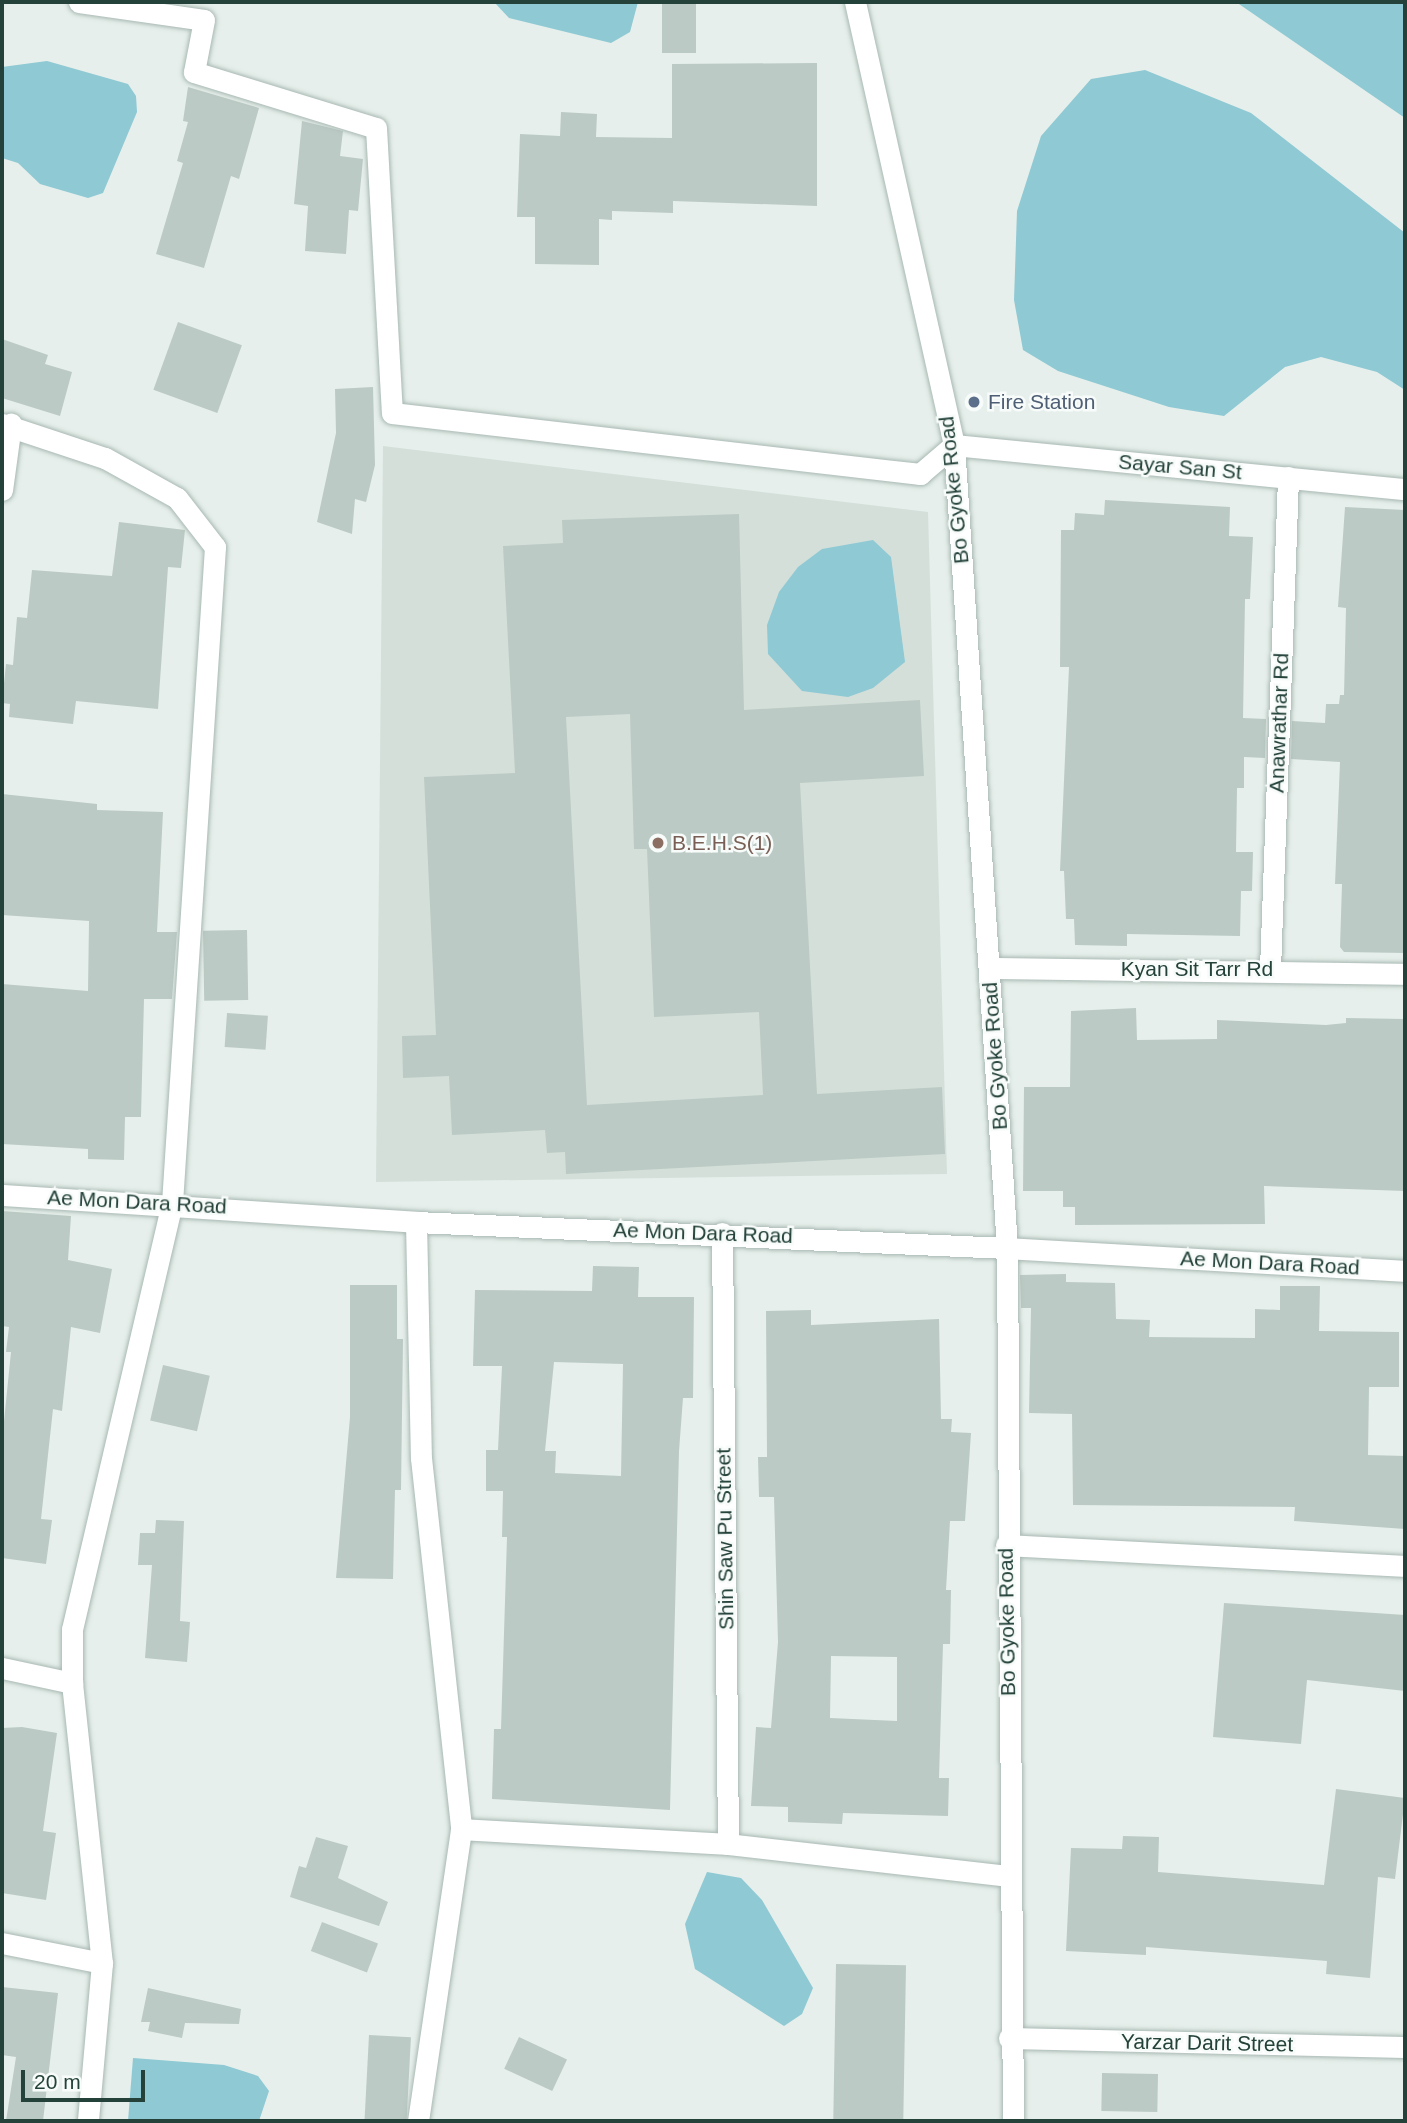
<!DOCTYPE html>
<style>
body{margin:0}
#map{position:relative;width:1407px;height:2123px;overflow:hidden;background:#e6efeb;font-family:Arial,sans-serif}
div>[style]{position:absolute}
.built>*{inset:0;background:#d4dfda}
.water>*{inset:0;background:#8ec9d4}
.building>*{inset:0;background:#bbcac4;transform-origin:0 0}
.roads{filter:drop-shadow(0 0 2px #a8b8b2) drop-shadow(0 0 2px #a8b8b2)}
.street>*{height:21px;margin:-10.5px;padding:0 10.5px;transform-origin:10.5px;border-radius:10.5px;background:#fff}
.dots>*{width:19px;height:19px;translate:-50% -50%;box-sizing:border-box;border:4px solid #f7fbf9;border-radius:50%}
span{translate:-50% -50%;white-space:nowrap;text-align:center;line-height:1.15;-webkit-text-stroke:5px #f7fbf9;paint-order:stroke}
.service-label{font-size:21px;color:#4e5e75}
.left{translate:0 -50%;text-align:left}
.street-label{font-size:21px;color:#24423a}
.education-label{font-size:21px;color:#785e54}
.frame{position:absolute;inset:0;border:4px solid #24423a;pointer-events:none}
.scale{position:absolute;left:21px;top:2070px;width:124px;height:32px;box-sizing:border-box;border:4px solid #24423a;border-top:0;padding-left:9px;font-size:21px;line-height:24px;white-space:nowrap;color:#24423a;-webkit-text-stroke:5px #f7fbf9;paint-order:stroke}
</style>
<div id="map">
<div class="built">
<i style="clip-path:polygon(383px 446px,928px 512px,947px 1174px,376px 1182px)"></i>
</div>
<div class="water">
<i style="clip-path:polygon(494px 2px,638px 2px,630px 32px,611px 43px,509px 18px)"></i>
<i style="clip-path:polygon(1236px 2px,1405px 2px,1405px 118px)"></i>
<i style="clip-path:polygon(47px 61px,128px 84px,136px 96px,137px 112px,103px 193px,88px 198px,40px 184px,18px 163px,2px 158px,2px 67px)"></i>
<i style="clip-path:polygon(1145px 70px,1251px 113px,1405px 233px,1405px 390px,1377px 372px,1321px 357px,1285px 367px,1224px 416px,1169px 407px,1058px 371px,1023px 350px,1014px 300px,1017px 211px,1041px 136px,1091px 79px)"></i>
<i style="clip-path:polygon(873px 540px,891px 557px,905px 662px,873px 688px,848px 697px,802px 691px,768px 654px,767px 625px,779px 592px,798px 567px,822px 549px)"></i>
<i style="clip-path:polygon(707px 1872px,741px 1878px,762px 1900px,813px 1988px,802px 2014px,784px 2026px,695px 1969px,685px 1924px)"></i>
<i style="clip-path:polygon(133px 2058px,224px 2065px,258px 2076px,269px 2091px,259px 2121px,128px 2121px)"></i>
</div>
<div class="building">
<i style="left:662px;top:2px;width:34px;height:51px"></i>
<i style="clip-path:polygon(817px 63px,817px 206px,673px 201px,673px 213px,612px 211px,612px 220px,599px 219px,599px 265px,535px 264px,535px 217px,517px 217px,520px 134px,560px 136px,561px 112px,597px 114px,596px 137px,672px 138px,672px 64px)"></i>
<i style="clip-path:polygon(188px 87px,259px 108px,239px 179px,231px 176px,204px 268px,156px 254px,183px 163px,177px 161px,188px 122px,183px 121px)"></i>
<i style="clip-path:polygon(302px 121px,343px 131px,340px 156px,363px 159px,358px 211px,349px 210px,346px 254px,305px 251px,308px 206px,294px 204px)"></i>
<i style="left:178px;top:322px;width:68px;height:72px;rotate:20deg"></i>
<i style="clip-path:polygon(2px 339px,48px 355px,45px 364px,72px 372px,60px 416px,2px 398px)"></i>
<i style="clip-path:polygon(373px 387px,375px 465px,366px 502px,355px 499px,352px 534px,317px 522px,336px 433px,335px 389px)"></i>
<i style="clip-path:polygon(1105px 500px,1230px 507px,1229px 536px,1253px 537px,1250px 599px,1245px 599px,1243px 718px,1266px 719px,1265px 758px,1244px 757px,1244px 788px,1237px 788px,1236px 852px,1253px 852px,1252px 891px,1241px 891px,1240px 936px,1127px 934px,1127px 946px,1075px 945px,1074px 919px,1066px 919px,1064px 871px,1060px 871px,1069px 667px,1060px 667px,1061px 530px,1074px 530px,1075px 513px,1104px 515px)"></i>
<i style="clip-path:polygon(1345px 507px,1405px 510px,1405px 953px,1344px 952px,1340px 947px,1342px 884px,1335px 884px,1340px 762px,1291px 759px,1292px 721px,1325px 723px,1326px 704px,1339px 704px,1340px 695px,1344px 695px,1346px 608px,1338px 607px)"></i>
<i style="clip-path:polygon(evenodd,739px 514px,744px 710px,920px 700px,924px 776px,800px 783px,817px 1094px,942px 1087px,945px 1154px,566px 1174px,565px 1152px,547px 1153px,545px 1130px,452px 1135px,449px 1076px,403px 1078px,402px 1036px,436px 1035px,424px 777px,515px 773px,503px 546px,563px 543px,562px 520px,739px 514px,630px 714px,634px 849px,647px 849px,654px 1017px,759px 1012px,763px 1095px,587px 1105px,566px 717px,630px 714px)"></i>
<i style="clip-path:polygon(119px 522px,185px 530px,181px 568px,168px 567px,158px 709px,76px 701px,73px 724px,9px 717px,10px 704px,2px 703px,6px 664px,13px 665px,17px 617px,27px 618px,32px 570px,112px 576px)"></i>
<i style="clip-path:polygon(2px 794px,97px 804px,97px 810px,163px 812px,157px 932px,177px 932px,172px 999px,144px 999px,141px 1117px,125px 1117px,124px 1160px,88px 1159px,88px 1149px,2px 1144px,2px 984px,88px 991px,89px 921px,2px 915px)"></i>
<i style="left:247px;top:930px;width:70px;height:44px;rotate:89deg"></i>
<i style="clip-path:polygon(1136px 1008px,1137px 1040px,1217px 1039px,1217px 1020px,1326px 1025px,1346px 1023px,1346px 1018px,1404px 1019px,1405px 1191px,1264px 1186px,1265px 1224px,1075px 1225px,1075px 1207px,1063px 1207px,1063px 1191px,1023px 1191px,1024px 1087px,1070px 1087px,1071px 1011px)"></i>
<i style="left:227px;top:1013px;width:41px;height:34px;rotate:4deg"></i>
<i style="clip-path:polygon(2px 1211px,71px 1216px,68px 1260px,112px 1269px,100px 1333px,71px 1327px,62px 1411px,53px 1409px,41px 1519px,52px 1520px,46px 1564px,2px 1558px,2px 1441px,11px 1352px,6px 1352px,9px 1327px,2px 1326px)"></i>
<i style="clip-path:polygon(evenodd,593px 1266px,639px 1267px,638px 1297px,694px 1297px,693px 1398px,683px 1398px,679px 1451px,670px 1810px,492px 1799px,494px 1729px,501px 1729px,507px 1537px,502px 1537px,503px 1491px,486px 1491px,486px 1450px,498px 1450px,502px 1366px,473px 1366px,475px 1290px,592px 1291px,593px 1266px,554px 1362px,623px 1364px,621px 1476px,555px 1473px,556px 1451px,545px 1451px,554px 1362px)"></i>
<i style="clip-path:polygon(1066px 1274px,1066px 1282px,1115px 1283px,1116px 1319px,1150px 1320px,1149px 1337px,1255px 1338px,1255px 1309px,1280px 1310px,1280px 1286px,1320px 1286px,1319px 1331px,1399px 1332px,1399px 1387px,1369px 1387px,1368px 1455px,1405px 1456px,1405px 1529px,1294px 1521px,1295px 1507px,1073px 1505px,1072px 1414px,1029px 1413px,1031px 1308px,1021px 1308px,1020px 1275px)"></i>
<i style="clip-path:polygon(350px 1285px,397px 1285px,397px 1339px,403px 1339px,401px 1490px,395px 1490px,393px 1579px,336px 1578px,350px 1417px)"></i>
<i style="clip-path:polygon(evenodd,811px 1310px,811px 1325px,939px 1319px,941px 1419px,952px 1419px,951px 1432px,971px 1433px,965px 1521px,950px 1521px,946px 1590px,951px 1590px,950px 1644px,943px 1644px,939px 1778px,949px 1778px,948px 1816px,843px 1813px,842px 1824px,788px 1822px,788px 1807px,751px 1806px,756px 1727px,771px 1728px,778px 1642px,774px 1497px,759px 1497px,758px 1457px,767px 1457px,766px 1311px,811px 1310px,831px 1656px,897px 1657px,897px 1721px,830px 1718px,831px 1656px)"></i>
<i style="left:163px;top:1365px;width:48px;height:57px;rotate:13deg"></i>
<i style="clip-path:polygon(156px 1520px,184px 1521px,180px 1621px,190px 1622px,187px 1662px,145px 1658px,152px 1565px,138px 1565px,140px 1533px,155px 1533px)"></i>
<i style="clip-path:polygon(1224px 1603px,1405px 1615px,1405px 1691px,1307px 1680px,1301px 1744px,1213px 1737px)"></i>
<i style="clip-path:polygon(22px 1727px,57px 1733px,43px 1831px,56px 1833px,46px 1900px,2px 1893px,2px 1728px)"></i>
<i style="clip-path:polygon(1336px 1789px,1405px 1798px,1395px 1879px,1378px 1877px,1370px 1978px,1326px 1974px,1327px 1961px,1146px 1947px,1146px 1955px,1066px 1951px,1071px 1848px,1122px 1849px,1123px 1836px,1159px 1837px,1158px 1872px,1324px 1885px)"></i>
<i style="clip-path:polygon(316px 1837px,348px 1846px,338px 1878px,388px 1902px,379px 1926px,290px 1897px,299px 1866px,306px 1868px)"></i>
<i style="left:322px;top:1922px;width:60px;height:31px;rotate:21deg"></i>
<i style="left:836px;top:1964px;width:70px;height:157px;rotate:1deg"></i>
<i style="clip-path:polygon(2px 1987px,58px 1993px,43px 2121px,6px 2121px,16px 2057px,2px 2055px)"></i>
<i style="clip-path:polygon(148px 1988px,241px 2009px,239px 2024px,185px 2023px,182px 2038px,148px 2031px,150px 2022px,141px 2022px)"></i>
<i style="left:369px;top:2035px;width:42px;height:86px;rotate:3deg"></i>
<i style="left:519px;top:2037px;width:53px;height:35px;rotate:25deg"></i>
<i style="left:1102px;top:2073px;width:56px;height:38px;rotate:1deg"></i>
</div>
<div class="roads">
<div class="street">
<i style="left:79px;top:2px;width:126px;rotate:8.2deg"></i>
<i style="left:204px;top:20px;width:53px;rotate:100.9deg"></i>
<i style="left:194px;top:72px;width:190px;rotate:17.1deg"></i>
<i style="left:376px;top:128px;width:285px;rotate:86.8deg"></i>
<i style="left:392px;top:413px;width:532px;rotate:6.59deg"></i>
<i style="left:920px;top:474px;width:45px;rotate:-40.5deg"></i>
<i style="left:954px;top:445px;width:453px;rotate:5.6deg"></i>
<i style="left:855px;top:2px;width:454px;rotate:77.4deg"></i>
<i style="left:954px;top:445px;width:805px;rotate:86.22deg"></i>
<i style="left:1007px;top:1248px;width:873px;rotate:89.61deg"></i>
<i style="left:2px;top:424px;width:108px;rotate:18.3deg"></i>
<i style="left:105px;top:458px;width:82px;rotate:29.1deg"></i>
<i style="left:177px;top:498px;width:62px;rotate:52.2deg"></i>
<i style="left:215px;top:547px;width:657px;rotate:93.75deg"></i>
<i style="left:172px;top:1203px;width:438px;rotate:103.2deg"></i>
<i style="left:72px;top:1629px;width:54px;rotate:90deg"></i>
<i style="left:72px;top:1683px;width:282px;rotate:83.9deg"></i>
<i style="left:102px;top:1963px;width:159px;rotate:95.1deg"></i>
<i style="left:2px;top:490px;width:67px;rotate:-82.2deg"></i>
<i style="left:990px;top:968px;width:415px;rotate:0.8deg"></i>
<i style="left:1270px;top:969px;width:492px;rotate:-87.9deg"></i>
<i style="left:2px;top:1195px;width:415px;rotate:3.7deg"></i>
<i style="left:416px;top:1222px;width:592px;rotate:2.52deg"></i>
<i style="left:1007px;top:1248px;width:399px;rotate:3.3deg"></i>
<i style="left:416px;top:1222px;width:236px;rotate:88.8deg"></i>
<i style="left:421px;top:1458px;width:373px;rotate:83.8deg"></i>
<i style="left:722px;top:1233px;width:611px;rotate:89.44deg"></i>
<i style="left:1006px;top:1545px;width:400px;rotate:3deg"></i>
<i style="left:2px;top:1668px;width:72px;rotate:12.1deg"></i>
<i style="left:2px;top:1943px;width:102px;rotate:11.3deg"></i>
<i style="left:1009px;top:2038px;width:396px;rotate:1.3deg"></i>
<i style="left:418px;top:2121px;width:295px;rotate:-81.6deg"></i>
<i style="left:461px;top:1829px;width:267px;rotate:3.2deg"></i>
<i style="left:728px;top:1844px;width:284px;rotate:6.5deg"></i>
</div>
</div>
<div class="dots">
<i style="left:974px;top:402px;background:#5c6f8a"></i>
<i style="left:658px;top:843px;background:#8d6e63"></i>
</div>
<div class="service-label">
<span class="left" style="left:988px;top:402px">Fire Station</span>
</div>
<div class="street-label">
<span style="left:1180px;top:467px;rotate:5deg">Sayar San St</span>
<span style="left:954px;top:490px;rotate:-96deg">Bo Gyoke Road</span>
<span style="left:1279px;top:723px;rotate:-88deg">Anawrathar Rd</span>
<span style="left:1197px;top:969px">Kyan Sit Tarr Rd</span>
<span style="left:995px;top:1056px;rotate:-94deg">Bo Gyoke Road</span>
<span style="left:137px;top:1202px;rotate:3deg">Ae Mon Dara Road</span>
<span style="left:703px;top:1233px;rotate:2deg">Ae Mon Dara Road</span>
<span style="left:1270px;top:1263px;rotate:3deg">Ae Mon Dara Road</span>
<span style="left:725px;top:1539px;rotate:-91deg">Shin Saw Pu Street</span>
<span style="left:1007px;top:1622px;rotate:-91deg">Bo Gyoke Road</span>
<span style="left:1207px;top:2043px;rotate:1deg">Yarzar Darit Street</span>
</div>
<div class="education-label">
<span class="left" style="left:672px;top:843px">B.E.H.S(1)</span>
</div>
<div class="frame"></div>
<div class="scale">20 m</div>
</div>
